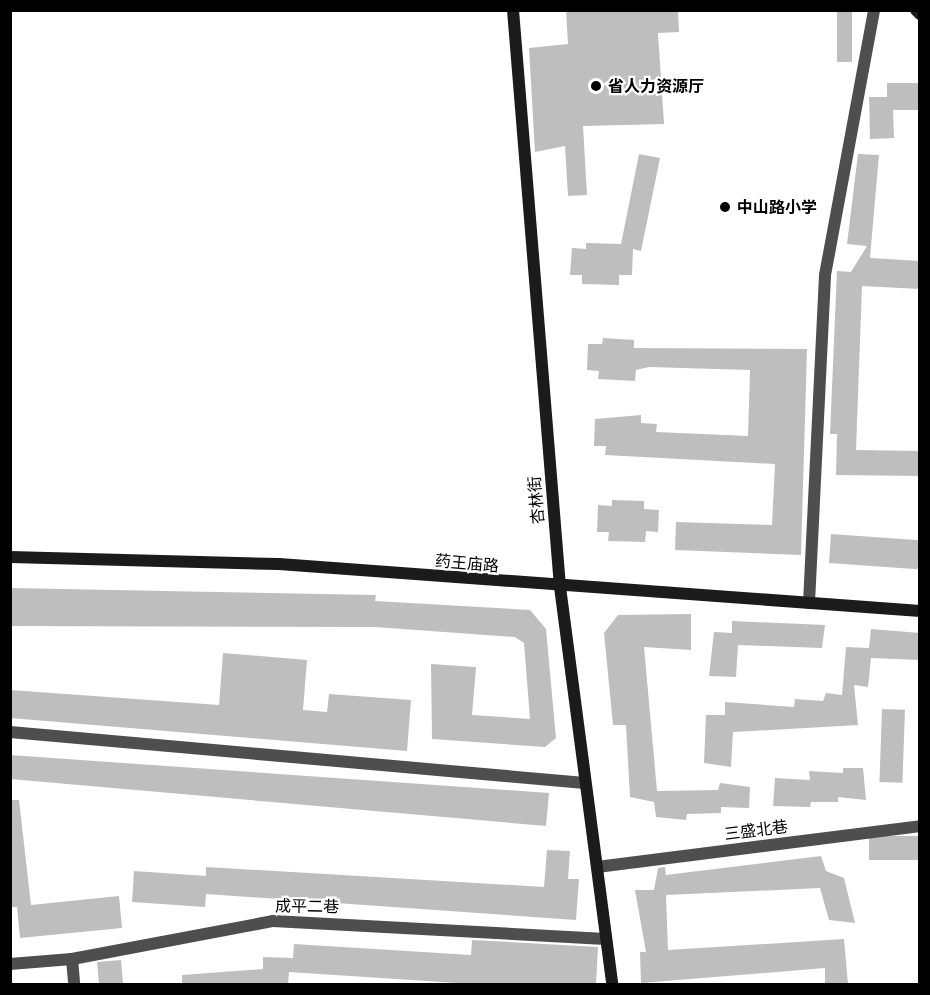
<!DOCTYPE html>
<meta charset="utf-8">
<style>
body{margin:0}
#map{position:relative;width:930px;height:995px;overflow:hidden;background:#fff;font-family:Lato,"Noto Sans SC",sans-serif}
div>[style]{position:absolute}
.building>*{inset:0;background:#bebebe;transform-origin:0 0}
.street>*{height:12px;margin:-6px;padding:0 6px;transform-origin:6px;border-radius:6px;background:#4e4e4e}
.secondary>*{height:12px;margin:-6px;padding:0 6px;transform-origin:6px;border-radius:6px;background:#1b1b1b}
.dots>*{width:16px;height:16px;translate:-50% -50%;box-sizing:border-box;border:3px solid #fff;border-radius:50%}
span{translate:-50% -50%;white-space:nowrap;text-align:center;line-height:1.15;-webkit-text-stroke:4.5px #fff;paint-order:stroke}
.poi-label{font-size:16px;color:#000;font-weight:700}
.left{translate:0 -50%;text-align:left}
.street-label{font-size:16px;color:#000}
.frame{position:absolute;inset:0;border:12px solid #000;pointer-events:none}
</style>
<div id="map">
<div class="building">
<i style="clip-path:polygon(566px 10px,678px 10px,679px 32px,658px 33px,664px 124px,583px 126px,587px 195px,568px 196px,565px 146px,535px 152px,529px 48px,568px 44px)"></i>
<i style="left:837px;top:10px;width:15px;height:52px"></i>
<i style="clip-path:polygon(887px 83px,920px 83px,920px 110px,893px 110px,894px 138px,870px 139px,869px 97px,887px 97px)"></i>
<i style="clip-path:polygon(639px 154px,660px 158px,641px 251px,633px 249px,632px 275px,619px 275px,619px 285px,582px 284px,582px 275px,570px 275px,572px 248px,586px 249px,586px 243px,621px 244px)"></i>
<i style="clip-path:polygon(858px 154px,879px 155px,870px 258px,920px 261px,920px 289px,862px 286px,856px 450px,920px 451px,920px 476px,836px 475px,837px 434px,830px 434px,837px 271px,851px 272px,867px 246px,847px 244px)"></i>
<i style="clip-path:polygon(603px 338px,634px 340px,634px 348px,807px 349px,801px 555px,675px 550px,676px 522px,772px 525px,775px 464px,605px 455px,606px 446px,594px 446px,595px 419px,641px 415px,641px 423px,657px 424px,656px 432px,748px 436px,750px 370px,649px 367px,636px 370px,635px 381px,598px 379px,599px 371px,587px 370px,588px 344px,602px 344px)"></i>
<i style="clip-path:polygon(612px 500px,644px 501px,644px 509px,659px 510px,658px 532px,646px 531px,645px 542px,608px 541px,609px 532px,597px 532px,598px 505px,612px 506px)"></i>
<i style="left:831px;top:534px;width:89px;height:29px;rotate:4deg"></i>
<i style="clip-path:polygon(10px 588px,376px 595px,375px 601px,530px 610px,546px 629px,556px 738px,545px 747px,432px 739px,431px 664px,476px 667px,472px 715px,530px 719px,524px 643px,515px 637px,375px 627px,10px 626px)"></i>
<i style="clip-path:polygon(691px 614px,691px 650px,644px 647px,657px 791px,718px 790px,720px 783px,750px 787px,749px 808px,721px 807px,721px 813px,687px 814px,686px 820px,656px 817px,654px 802px,630px 797px,626px 725px,613px 725px,604px 633px,618px 615px)"></i>
<i style="clip-path:polygon(732px 621px,825px 625px,822px 648px,738px 645px,736px 677px,709px 676px,714px 632px,732px 633px)"></i>
<i style="clip-path:polygon(871px 629px,920px 633px,920px 660px,871px 658px,868px 687px,854px 685px,858px 725px,733px 732px,731px 767px,704px 763px,706px 715px,725px 715px,725px 702px,794px 707px,795px 699px,823px 701px,826px 693px,842px 695px,846px 647px,869px 648px)"></i>
<i style="clip-path:polygon(223px 653px,307px 660px,303px 710px,327px 712px,329px 694px,411px 700px,407px 751px,10px 718px,10px 690px,219px 705px)"></i>
<i style="left:882px;top:709px;width:23px;height:73px;rotate:2deg"></i>
<i style="clip-path:polygon(10px 755px,549px 793px,546px 826px,10px 779px)"></i>
<i style="clip-path:polygon(843px 768px,863px 768px,866px 800px,838px 797px,838px 802px,811px 802px,810px 807px,773px 806px,775px 778px,810px 780px,809px 771px,843px 773px)"></i>
<i style="clip-path:polygon(10px 800px,19px 800px,31px 905px,119px 896px,122px 928px,20px 938px,17px 907px,10px 907px)"></i>
<i style="left:920px;top:836px;width:24px;height:51px;rotate:90deg"></i>
<i style="clip-path:polygon(547px 850px,570px 851px,568px 879px,579px 879px,576px 920px,206px 894px,205px 907px,132px 902px,134px 871px,206px 876px,206px 867px,544px 887px)"></i>
<i style="clip-path:polygon(821px 856px,826px 871px,844px 878px,855px 923px,829px 920px,820px 888px,666px 895px,668px 950px,844px 939px,848px 984px,825px 984px,825px 968px,641px 983px,640px 952px,646px 952px,635px 890px,654px 890px,658px 868px,665px 867px,666px 875px)"></i>
<i style="clip-path:polygon(472px 940px,598px 947px,596px 984px,472px 984px,289px 972px,288px 984px,182px 984px,182px 975px,263px 969px,263px 957px,293px 958px,294px 944px,471px 955px)"></i>
<i style="left:121px;top:960px;width:24px;height:24px;rotate:85deg"></i>
</div>
<div class="street">
<i style="left:809px;top:603px;width:328px;rotate:-87.2deg"></i>
<i style="left:825px;top:275px;width:269px;rotate:-79.5deg"></i>
<i style="left:10px;top:732px;width:577px;rotate:5.07deg"></i>
<i style="left:597px;top:867px;width:326px;rotate:-7.2deg"></i>
<i style="left:72px;top:959px;width:25px;rotate:85deg"></i>
<i style="left:10px;top:964px;width:62px;rotate:-4.6deg"></i>
<i style="left:72px;top:959px;width:205px;rotate:-10.7deg"></i>
<i style="left:273px;top:921px;width:333px;rotate:3.1deg"></i>
</div>
<div class="secondary">
<i style="left:513px;top:10px;width:579px;rotate:85.34deg"></i>
<i style="left:560px;top:587px;width:400px;rotate:82.5deg"></i>
<i style="left:916px;top:10px;width:6px;rotate:45deg"></i>
<i style="left:10px;top:557px;width:269px;rotate:1.5deg"></i>
<i style="left:279px;top:564px;width:643px;rotate:4.19deg"></i>
</div>
<div class="dots">
<i style="left:596px;top:86px;background:#000"></i>
<i style="left:725px;top:207px;background:#000"></i>
</div>
<div class="poi-label">
<span class="left" style="left:608px;top:86px">省人力资源厅</span>
<span class="left" style="left:737px;top:207px">中山路小学</span>
</div>
<div class="street-label">
<span style="left:536px;top:500px;rotate:-95deg">杏林街</span>
<span style="left:467px;top:563px;rotate:5deg">药王庙路</span>
<span style="left:756px;top:830px;rotate:-7deg">三盛北巷</span>
<span style="left:307px;top:906px;rotate:1deg">成平二巷</span>
</div>
<div class="frame"></div>
</div>
